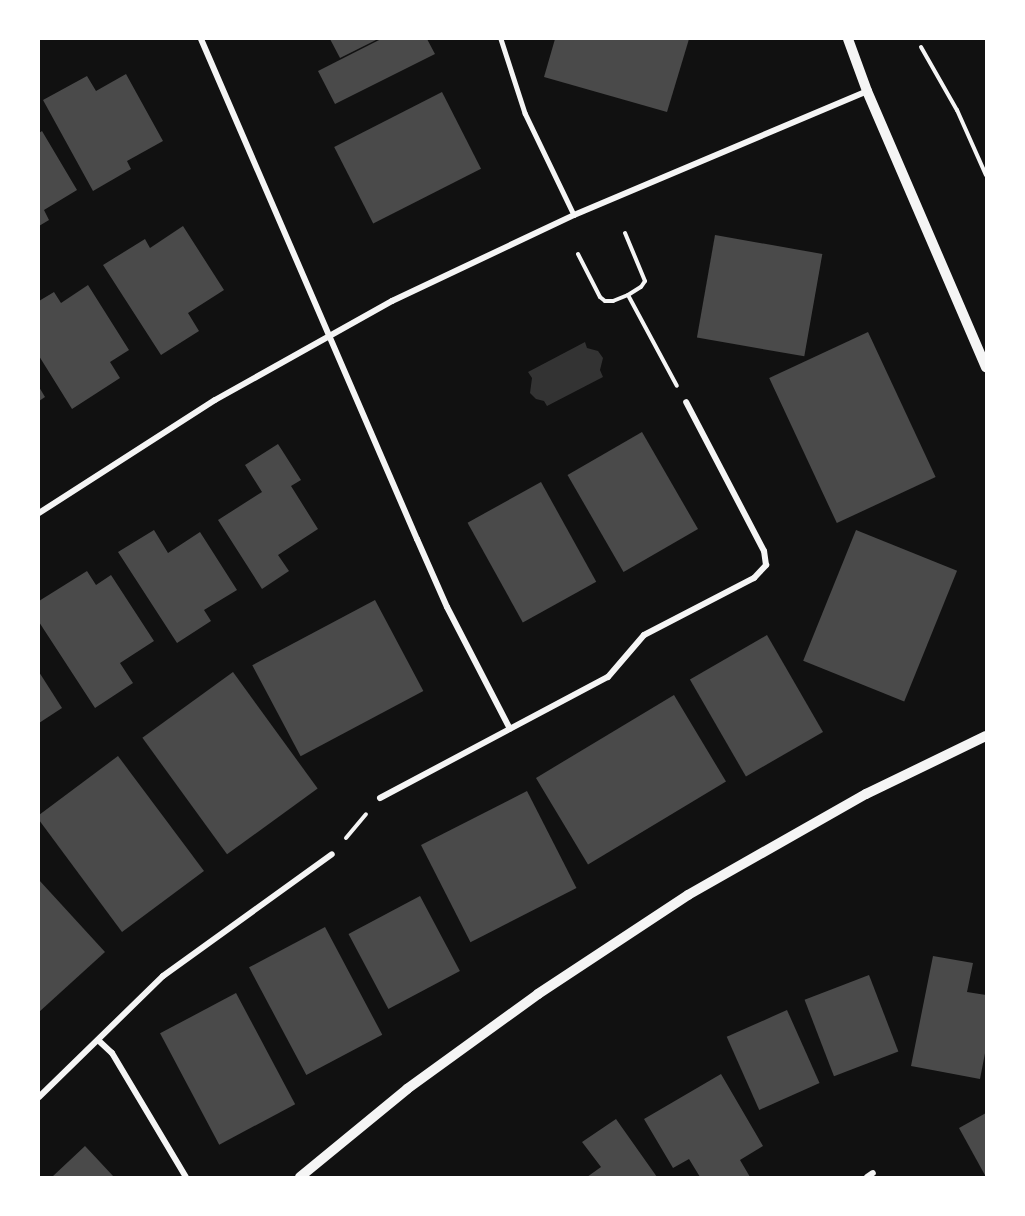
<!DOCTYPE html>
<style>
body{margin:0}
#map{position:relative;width:1025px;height:1216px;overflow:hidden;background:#111;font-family:"Sofia Sans Condensed",sans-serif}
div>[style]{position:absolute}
.water>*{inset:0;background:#333}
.building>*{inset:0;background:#4a4a4a;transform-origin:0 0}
.path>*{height:4px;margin:-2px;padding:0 2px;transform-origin:2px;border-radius:2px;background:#f5f5f5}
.service>*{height:4.5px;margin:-2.25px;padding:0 2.25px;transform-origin:2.25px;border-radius:2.25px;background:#f5f5f5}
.minor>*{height:6px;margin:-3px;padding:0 3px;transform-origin:3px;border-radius:3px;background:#f5f5f5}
.tertiary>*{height:10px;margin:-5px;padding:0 5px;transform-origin:5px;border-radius:5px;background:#f5f5f5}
span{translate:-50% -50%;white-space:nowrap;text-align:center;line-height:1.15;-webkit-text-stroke:4.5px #fff;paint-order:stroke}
.frame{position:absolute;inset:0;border:40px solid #fff;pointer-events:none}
</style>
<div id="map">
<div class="water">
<i style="clip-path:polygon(585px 342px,587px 348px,598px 351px,603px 358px,600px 370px,603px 377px,547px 406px,544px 401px,536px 399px,530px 393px,532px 378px,528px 372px)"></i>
</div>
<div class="building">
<i style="clip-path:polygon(330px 39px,378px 39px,340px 58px)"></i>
<i style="clip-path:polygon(381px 39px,427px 39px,435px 54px,335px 104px,318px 71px)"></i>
<i style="clip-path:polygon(555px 39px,689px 39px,667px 112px,544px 77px)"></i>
<i style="clip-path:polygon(126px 74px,163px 141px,127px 161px,131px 169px,93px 191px,43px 100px,87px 76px,96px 91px)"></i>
<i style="left:442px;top:92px;width:86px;height:121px;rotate:63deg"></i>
<i style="clip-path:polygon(42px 131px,77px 190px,44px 210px,49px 220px,39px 226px,39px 133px)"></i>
<i style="clip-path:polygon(183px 226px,224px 290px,188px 313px,199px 331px,161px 355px,103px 265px,145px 239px,150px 248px)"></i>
<i style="left:715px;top:235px;width:109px;height:104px;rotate:10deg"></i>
<i style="clip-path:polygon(88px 285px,129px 350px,110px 362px,120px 378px,72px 409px,39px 356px,39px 301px,54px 292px,61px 303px)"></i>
<i style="left:868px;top:332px;width:160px;height:109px;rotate:65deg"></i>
<i style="clip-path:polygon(39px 387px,45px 397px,39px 401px)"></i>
<i style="left:642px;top:432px;width:112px;height:86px;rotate:60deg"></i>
<i style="clip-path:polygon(278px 444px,301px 480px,291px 486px,318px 529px,278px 555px,289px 571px,262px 589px,218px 520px,262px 492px,245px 465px)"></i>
<i style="left:541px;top:482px;width:114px;height:84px;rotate:61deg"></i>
<i style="clip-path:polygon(154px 530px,168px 553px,200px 532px,237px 590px,204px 610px,211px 621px,177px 643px,118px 552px)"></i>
<i style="left:856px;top:530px;width:109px;height:141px;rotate:22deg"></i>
<i style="clip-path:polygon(87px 571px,96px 585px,111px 575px,154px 641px,120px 663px,133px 683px,95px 708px,39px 622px,39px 601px)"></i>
<i style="left:375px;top:600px;width:103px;height:139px;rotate:62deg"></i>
<i style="left:767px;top:635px;width:112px;height:89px;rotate:60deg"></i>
<i style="clip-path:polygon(39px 672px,62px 708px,39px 723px)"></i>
<i style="left:233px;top:672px;width:144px;height:112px;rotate:54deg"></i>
<i style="left:674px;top:695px;width:101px;height:161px;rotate:59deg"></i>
<i style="clip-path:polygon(118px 756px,204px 871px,122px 932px,39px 820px,39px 815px)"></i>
<i style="left:527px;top:791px;width:109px;height:119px;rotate:63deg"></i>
<i style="clip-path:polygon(39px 880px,105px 952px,39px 1012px)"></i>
<i style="left:420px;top:896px;width:85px;height:81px;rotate:62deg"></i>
<i style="left:325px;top:927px;width:122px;height:86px;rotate:62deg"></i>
<i style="clip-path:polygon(933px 956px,973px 963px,967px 992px,986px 995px,986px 1048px,980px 1079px,911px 1066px)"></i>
<i style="left:869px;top:975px;width:82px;height:69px;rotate:69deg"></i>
<i style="left:236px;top:993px;width:126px;height:86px;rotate:62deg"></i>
<i style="left:787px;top:1010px;width:80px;height:66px;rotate:66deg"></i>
<i style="clip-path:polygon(721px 1074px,763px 1146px,740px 1160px,750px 1177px,700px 1177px,689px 1159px,673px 1168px,644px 1119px)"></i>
<i style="clip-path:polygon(986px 1113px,986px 1177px,959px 1128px)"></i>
<i style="clip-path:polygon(616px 1119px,657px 1177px,587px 1177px,601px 1167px,582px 1142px)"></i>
<i style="clip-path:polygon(85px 1146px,114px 1177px,52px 1177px)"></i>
</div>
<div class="path">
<i style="left:921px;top:47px;width:73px;rotate:60.3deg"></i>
<i style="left:957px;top:110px;width:71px;rotate:66deg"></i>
<i style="left:578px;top:254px;width:48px;rotate:62.9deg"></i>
<i style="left:600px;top:297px;width:6px;rotate:39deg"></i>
<i style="left:605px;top:301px;width:8px"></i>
<i style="left:613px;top:301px;width:16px;rotate:-22deg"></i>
<i style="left:628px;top:295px;width:15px;rotate:-32deg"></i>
<i style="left:641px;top:287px;width:7px;rotate:-56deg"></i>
<i style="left:645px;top:281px;width:52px;rotate:-112.6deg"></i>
<i style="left:628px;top:295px;width:103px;rotate:61.7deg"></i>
<i style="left:346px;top:838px;width:31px;rotate:-50deg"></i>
</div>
<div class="service">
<i style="left:501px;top:39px;width:78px;rotate:72deg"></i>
<i style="left:525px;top:113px;width:113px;rotate:64.3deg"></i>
</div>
<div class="minor">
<i style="left:201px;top:39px;width:545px;rotate:66.64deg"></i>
<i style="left:417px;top:539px;width:74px;rotate:66.2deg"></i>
<i style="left:447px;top:607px;width:137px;rotate:62.7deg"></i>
<i style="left:39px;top:513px;width:209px;rotate:-32.7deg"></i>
<i style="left:215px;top:400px;width:203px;rotate:-29.2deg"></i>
<i style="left:392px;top:301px;width:201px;rotate:-25.3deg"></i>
<i style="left:574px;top:215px;width:318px;rotate:-22.9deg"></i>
<i style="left:380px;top:798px;width:258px;rotate:-28deg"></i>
<i style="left:608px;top:677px;width:55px;rotate:-49.4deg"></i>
<i style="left:644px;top:635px;width:124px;rotate:-27.4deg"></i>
<i style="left:754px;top:578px;width:18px;rotate:-47deg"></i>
<i style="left:766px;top:565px;width:14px;rotate:-98deg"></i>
<i style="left:764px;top:551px;width:168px;rotate:-117.6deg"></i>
<i style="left:98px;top:1040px;width:19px;rotate:43deg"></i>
<i style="left:112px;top:1053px;width:144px;rotate:59.2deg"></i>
<i style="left:39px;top:1097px;width:173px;rotate:-44.3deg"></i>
<i style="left:163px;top:976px;width:208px;rotate:-35.8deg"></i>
<i style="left:867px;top:1177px;width:7px;rotate:-34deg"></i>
</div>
<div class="tertiary">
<i style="left:848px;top:39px;width:55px;rotate:69.9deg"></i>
<i style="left:867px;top:91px;width:301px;rotate:66.7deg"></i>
<i style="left:300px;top:1177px;width:139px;rotate:-39.4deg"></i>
<i style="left:407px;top:1089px;width:162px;rotate:-35.9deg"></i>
<i style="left:538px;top:994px;width:180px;rotate:-33.4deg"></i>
<i style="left:688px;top:895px;width:205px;rotate:-29.6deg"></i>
<i style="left:866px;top:794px;width:133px;rotate:-25.8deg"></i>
</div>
<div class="frame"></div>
</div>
